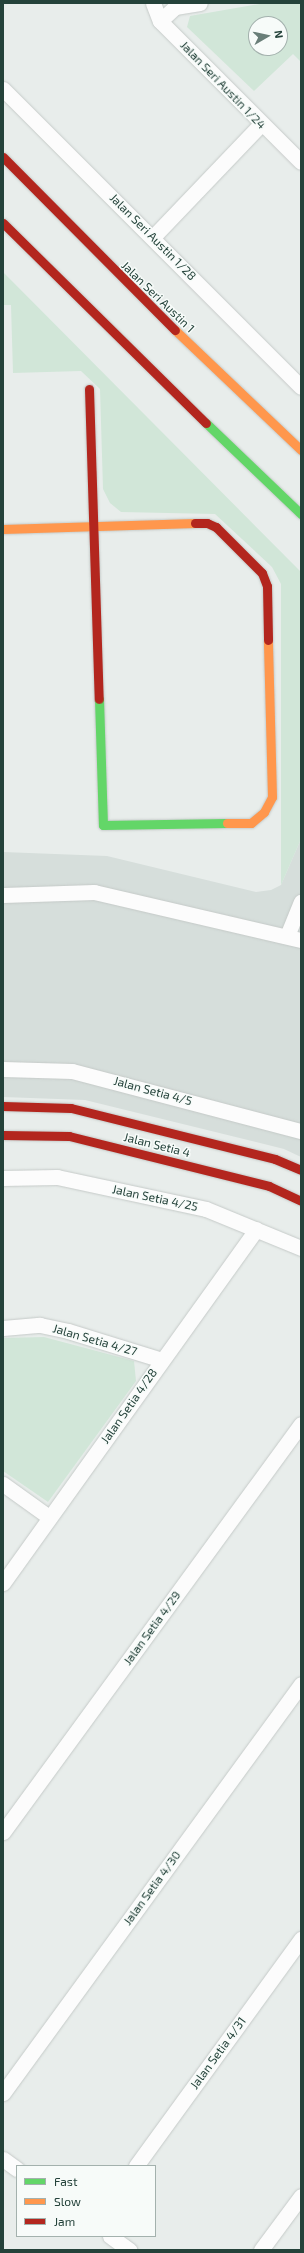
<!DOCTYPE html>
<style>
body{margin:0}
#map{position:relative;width:304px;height:2253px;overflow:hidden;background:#e8edeb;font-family:"Exo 2",sans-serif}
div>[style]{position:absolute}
.built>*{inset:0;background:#d6dedb}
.green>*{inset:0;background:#d1e6d8}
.roads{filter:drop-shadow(0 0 1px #c5cac8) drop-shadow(0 0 1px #c5cac8)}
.street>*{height:15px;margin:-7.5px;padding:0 7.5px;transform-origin:7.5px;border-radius:7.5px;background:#fcfcfc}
.fast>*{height:9px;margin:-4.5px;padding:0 4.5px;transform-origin:4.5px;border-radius:4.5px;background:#63d668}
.slow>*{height:9px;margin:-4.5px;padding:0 4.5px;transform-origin:4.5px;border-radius:4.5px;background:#ff974d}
.jam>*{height:9px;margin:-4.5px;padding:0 4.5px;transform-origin:4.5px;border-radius:4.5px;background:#b3261e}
span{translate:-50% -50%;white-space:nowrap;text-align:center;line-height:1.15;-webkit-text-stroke:3px #f7fbf9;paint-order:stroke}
.street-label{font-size:12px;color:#24423a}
.frame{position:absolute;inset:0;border:4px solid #24423a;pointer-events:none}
.legend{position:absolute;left:16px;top:2165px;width:140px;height:72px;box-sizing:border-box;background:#f7fbf9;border:1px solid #a3b1ad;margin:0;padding:5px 7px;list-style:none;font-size:12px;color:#24423a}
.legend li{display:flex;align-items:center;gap:8px;height:20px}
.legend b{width:20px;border:1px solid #a3b1ad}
.north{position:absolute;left:248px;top:16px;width:40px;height:40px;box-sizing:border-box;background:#f7fbf9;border:1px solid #a3b1ad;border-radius:50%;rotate:81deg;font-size:11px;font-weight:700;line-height:16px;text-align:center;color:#24423a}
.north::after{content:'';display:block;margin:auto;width:14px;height:18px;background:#697e78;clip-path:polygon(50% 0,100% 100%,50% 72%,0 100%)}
</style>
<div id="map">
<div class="built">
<i style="clip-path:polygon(301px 839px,301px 1157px,284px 1149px,85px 1100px,3px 1097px,3px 852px,107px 856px,256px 892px,271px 890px,281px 885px)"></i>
</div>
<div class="green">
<i style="clip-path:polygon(evenodd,265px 3px,301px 3px,301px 62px,293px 54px,254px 91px,187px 27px,190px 16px,265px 3px,256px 24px,280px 24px,280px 48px,256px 48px,256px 24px)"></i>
<i style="clip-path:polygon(3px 272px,301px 572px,301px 839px,281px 885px,281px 584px,272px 567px,215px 514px,121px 512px,110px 503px,103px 489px,100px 389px,81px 371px,13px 373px,11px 305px,3px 305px)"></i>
<i style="clip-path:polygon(44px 1337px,134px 1361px,136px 1381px,48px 1502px,3px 1471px,3px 1338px)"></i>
</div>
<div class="roads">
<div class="street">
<i style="left:153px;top:3px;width:19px;rotate:69deg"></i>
<i style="left:160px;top:21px;width:199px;rotate:45deg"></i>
<i style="left:160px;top:21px;width:21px;rotate:-43deg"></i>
<i style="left:175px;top:7px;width:25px;rotate:-9deg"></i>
<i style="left:3px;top:89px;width:421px;rotate:45deg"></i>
<i style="left:153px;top:237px;width:156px;rotate:-46.3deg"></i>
<i style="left:3px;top:895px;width:91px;rotate:-1.9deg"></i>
<i style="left:94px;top:892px;width:212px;rotate:13.1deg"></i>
<i style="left:287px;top:936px;width:37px;rotate:-68deg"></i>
<i style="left:3px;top:1069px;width:69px;rotate:1.7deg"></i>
<i style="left:72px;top:1071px;width:237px;rotate:14.7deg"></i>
<i style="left:3px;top:1178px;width:54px;rotate:-1.1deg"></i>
<i style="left:57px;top:1177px;width:152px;rotate:12.1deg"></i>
<i style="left:206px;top:1209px;width:103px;rotate:22.3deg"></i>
<i style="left:3px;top:1328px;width:37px;rotate:-5deg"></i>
<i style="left:40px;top:1325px;width:29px;rotate:12deg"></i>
<i style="left:68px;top:1331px;width:98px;rotate:17.1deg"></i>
<i style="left:3px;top:1484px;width:57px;rotate:35.7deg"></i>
<i style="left:3px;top:1583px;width:435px;rotate:-54.4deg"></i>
<i style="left:3px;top:1832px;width:505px;rotate:-53.86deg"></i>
<i style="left:3px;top:2093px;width:506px;rotate:-53.92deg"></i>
<i style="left:3px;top:2159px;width:17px;rotate:36deg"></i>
<i style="left:136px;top:2166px;width:281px;rotate:-54deg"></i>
<i style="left:110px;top:2236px;width:24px;rotate:36deg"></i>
<i style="left:261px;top:2250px;width:67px;rotate:-53.5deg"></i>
</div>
<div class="fast">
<i style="left:206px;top:423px;width:132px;rotate:43.8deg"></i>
<i style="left:99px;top:699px;width:126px;rotate:88.2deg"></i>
<i style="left:103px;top:825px;width:124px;rotate:-0.9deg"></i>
</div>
<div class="slow">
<i style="left:175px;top:330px;width:174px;rotate:43.6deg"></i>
<i style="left:3px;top:529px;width:192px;rotate:-1.8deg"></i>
<i style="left:227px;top:823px;width:24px"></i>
<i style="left:251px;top:823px;width:17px;rotate:-40deg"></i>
<i style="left:264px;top:812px;width:17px;rotate:-62deg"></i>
<i style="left:272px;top:797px;width:157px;rotate:-91.5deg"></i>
</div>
<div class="jam">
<i style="left:3px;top:157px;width:244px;rotate:45.2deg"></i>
<i style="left:3px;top:223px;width:285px;rotate:44.6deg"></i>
<i style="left:89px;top:389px;width:310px;rotate:88.2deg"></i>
<i style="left:195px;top:523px;width:12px"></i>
<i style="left:207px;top:523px;width:10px;rotate:24deg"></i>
<i style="left:216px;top:527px;width:65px;rotate:45deg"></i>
<i style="left:262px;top:573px;width:14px;rotate:69deg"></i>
<i style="left:267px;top:586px;width:54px;rotate:88.9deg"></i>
<i style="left:3px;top:1106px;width:68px;rotate:1.7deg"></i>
<i style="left:71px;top:1108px;width:210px;rotate:14deg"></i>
<i style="left:275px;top:1159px;width:28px;rotate:23deg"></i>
<i style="left:3px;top:1135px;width:66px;rotate:0.9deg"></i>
<i style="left:69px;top:1136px;width:206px;rotate:14deg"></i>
<i style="left:269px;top:1186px;width:35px;rotate:25deg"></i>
</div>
</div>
<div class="street-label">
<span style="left:223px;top:85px;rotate:46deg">Jalan Seri Austin 1/24</span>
<span style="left:153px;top:237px;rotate:45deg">Jalan Seri Austin 1/28</span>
<span style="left:158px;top:297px;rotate:44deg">Jalan Seri Austin 1</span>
<span style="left:153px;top:1091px;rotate:15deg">Jalan Setia 4/5</span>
<span style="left:157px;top:1145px;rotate:14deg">Jalan Setia 4</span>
<span style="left:155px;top:1198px;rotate:12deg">Jalan Setia 4/25</span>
<span style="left:95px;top:1340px;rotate:16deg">Jalan Setia 4/27</span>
<span style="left:129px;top:1406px;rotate:-55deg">Jalan Setia 4/28</span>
<span style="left:152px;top:1628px;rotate:-54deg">Jalan Setia 4/29</span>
<span style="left:152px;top:1888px;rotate:-54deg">Jalan Setia 4/30</span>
<span style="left:218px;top:2053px;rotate:-54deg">Jalan Setia 4/31</span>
</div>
<div class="frame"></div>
<ul class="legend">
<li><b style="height:5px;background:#63d668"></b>Fast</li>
<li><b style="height:5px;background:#ff974d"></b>Slow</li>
<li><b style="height:5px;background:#b3261e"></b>Jam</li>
</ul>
<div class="north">N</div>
</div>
